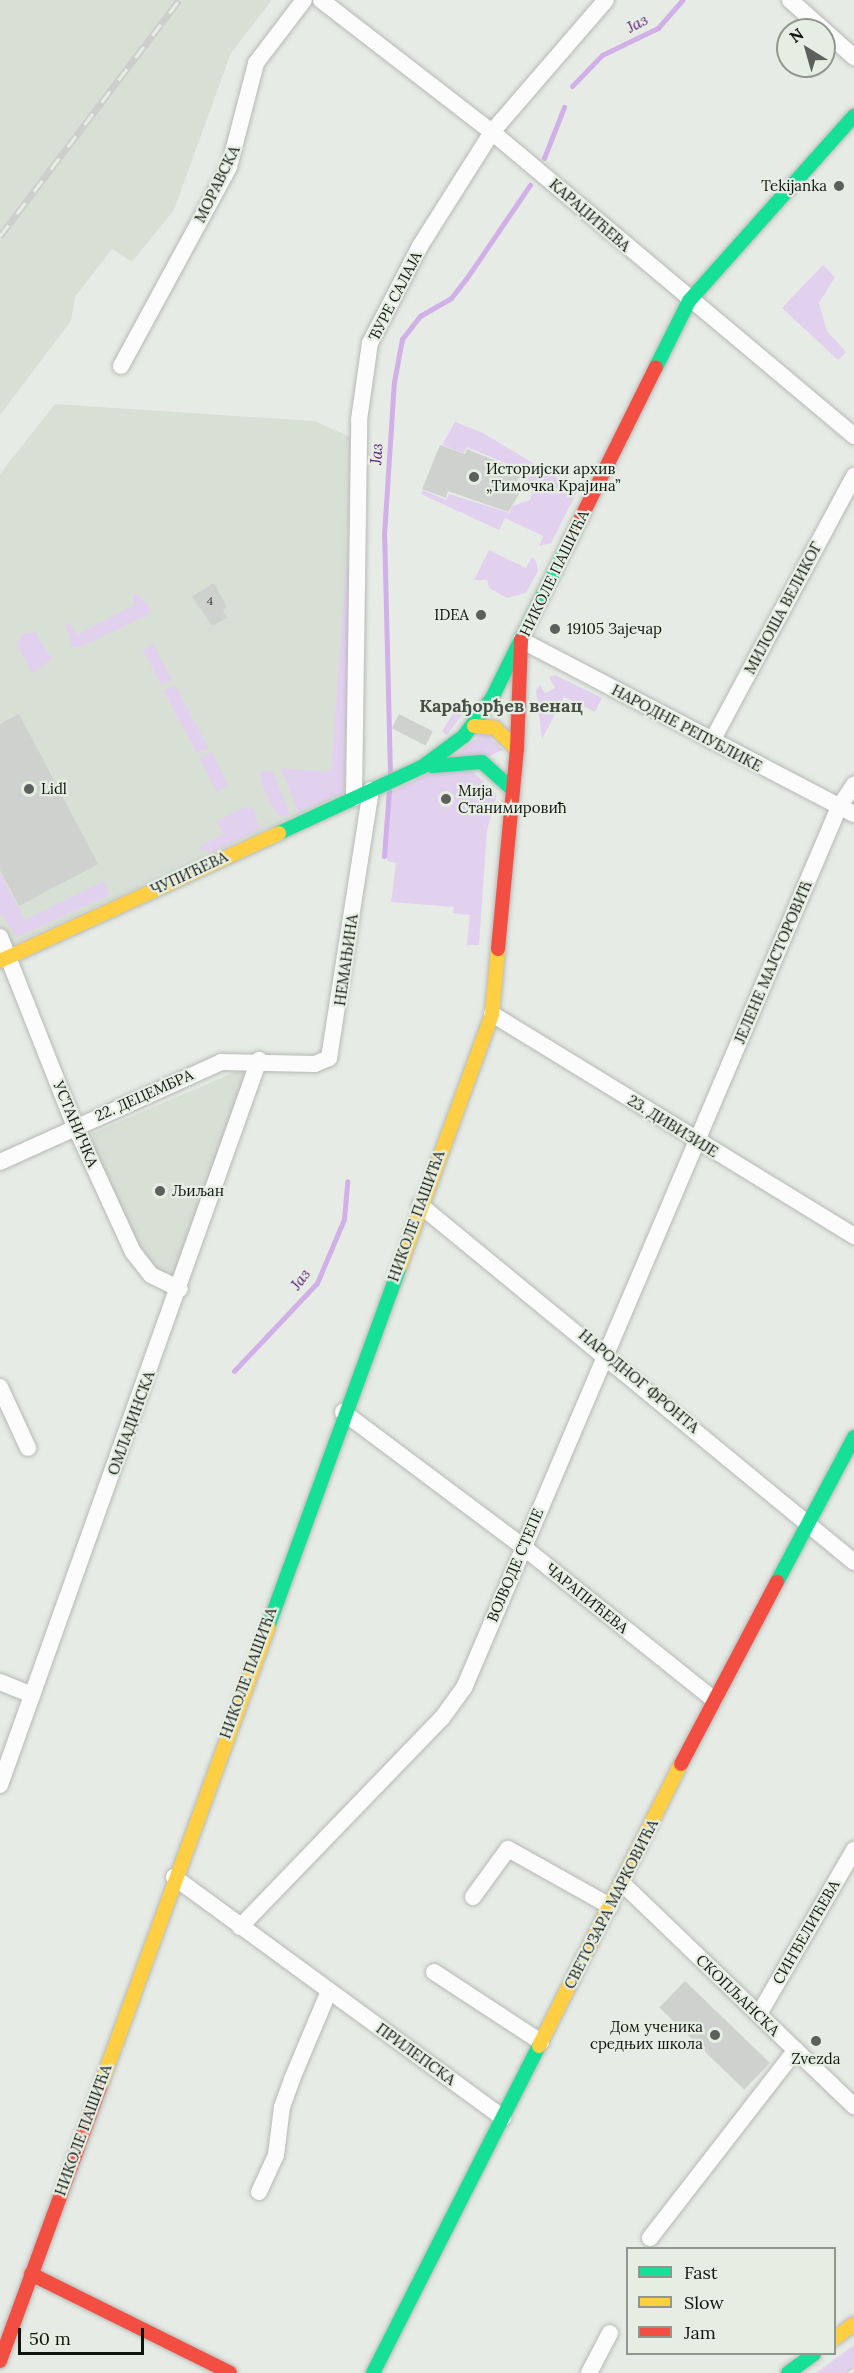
<!DOCTYPE html>
<meta charset="utf-8">
<style>
body{margin:0}
#map{position:relative;width:854px;height:2373px;overflow:hidden;background:#e7ebe6;font-family:Lora,serif}
div>[style]{position:absolute}
.built>*{inset:0;background:#d8e0d6}
.green>*{inset:0;background:#e2d0ef;transform-origin:0 0}
.stream>*{height:5px;margin:-2.5px;padding:0 2.5px;transform-origin:2.5px;border-radius:2.5px;background:#d0b0e7}
.building>*{inset:0;background:#ced1cd;transform-origin:0 0}
.roads{filter:drop-shadow(0 0 2px #b6b9b5) drop-shadow(0 0 2px #b6b9b5)}
.street>*{height:16px;margin:-8px;padding:0 8px;transform-origin:8px;border-radius:8px;background:#fbfcfb}
.fast>*{height:14px;margin:-7px;padding:0 7px;transform-origin:7px;border-radius:7px;background:#16e098}
.slow>*{height:14px;margin:-7px;padding:0 7px;transform-origin:7px;border-radius:7px;background:#ffcf43}
.jam>*{height:14px;margin:-7px;padding:0 7px;transform-origin:7px;border-radius:7px;background:#f24e42}
.rail>*{height:7px;margin-top:-3.5px;transform-origin:0;background:repeating-linear-gradient(90deg,#e6eee3 0 14px,#cdcecc 0 28px);box-sizing:border-box;border-block:2px solid #cdcecc}
.dots>*{width:16px;height:16px;translate:-50% -50%;box-sizing:border-box;border:3px solid #e6eee3;border-radius:50%}
span{translate:-50% -50%;white-space:nowrap;text-align:center;line-height:1.15;-webkit-text-stroke:4.5px #e6eee3;paint-order:stroke}
.number-label{font-size:12px;color:#414440}
.number-label span{-webkit-text-stroke-width:0}
.street-label{font-size:15px;color:#111410}
.poi-label{font-size:15px;color:#111410}
.right{translate:-100% -50%;text-align:right}
.left{translate:0 -50%;text-align:left}
.water-label{font-size:16px;color:#561777;font-style:italic}
.quarter-label{font-size:18px;color:#494f46;font-weight:700}
.legend{position:absolute;left:626px;top:2247px;width:210px;height:108px;box-sizing:border-box;background:#e6eee3;border:2px solid #91978f;margin:0;padding:8px 10px;list-style:none;font-size:18px;color:#111410}
.legend li{display:flex;align-items:center;gap:12px;height:30px}
.legend b{width:30px;border:2px solid #91978f}
.north{position:absolute;left:776px;top:18px;width:60px;height:60px;box-sizing:border-box;background:#e6eee3;border:2px solid #91978f;border-radius:50%;rotate:323deg;font-size:16px;font-weight:700;line-height:24px;text-align:center;color:#111410}
.north::after{content:'';display:block;margin:auto;width:21px;height:27px;background:#5c5f5b;clip-path:polygon(50% 0,100% 100%,50% 72%,0 100%)}
.scale{position:absolute;left:18px;top:2328px;width:126px;height:27px;box-sizing:border-box;border:3px solid #111410;border-top:0;padding-left:8px;font-size:18px;line-height:21px;white-space:nowrap;color:#111410;-webkit-text-stroke:4px #e6eee3;paint-order:stroke}
</style>
<div id="map">
<div class="built">
<i style="clip-path:polygon(0 0,272px 0,231px 53px,174px 210px,132px 262px,112px 249px,75px 297px,71px 321px,0 415px)"></i>
<i style="clip-path:polygon(55px 404px,315px 421px,350px 437px,345px 793px,5px 948px,0 938px,0 474px)"></i>
<i style="clip-path:polygon(240px 1070px,246px 1078px,176px 1278px,155px 1268px,139px 1247px,88px 1135px)"></i>
</div>
<div class="green">
<i style="clip-path:polygon(823px 265px,835px 277px,819px 303px,827px 331px,846px 352px,838px 360px,782px 308px)"></i>
<i style="clip-path:polygon(455px 422px,483px 433px,578px 490px,551px 543px,539px 546px,543px 536px,505px 518px,499px 530px,421px 494px,423px 490px,446px 500px,449px 494px,509px 513px,512px 506px,530px 500px,533px 489px,523px 478px,524px 471px,467px 447px,464px 453px,442px 445px)"></i>
<i style="clip-path:polygon(489px 550px,526px 568px,532px 557px,536px 561px,538px 571px,526px 593px,507px 598px,489px 588px,487px 580px,474px 580px)"></i>
<i style="clip-path:polygon(346px 566px,352px 566px,344px 792px,298px 812px,281px 768px,331px 772px)"></i>
<i style="clip-path:polygon(133px 593px,142px 598px,150px 609px,148px 615px,80px 647px,72px 646px,65px 624px,70px 623px,77px 635px,134px 605px)"></i>
<i style="clip-path:polygon(35px 632px,52px 659px,32px 673px,17px 645px,22px 634px)"></i>
<i style="left:153px;top:644px;width:40px;height:12px;rotate:62deg"></i>
<i style="clip-path:polygon(555px 675px,602px 698px,595px 712px,564px 697px,542px 739px,536px 690px,540px 685px,545px 693px,555px 688px,549px 677px)"></i>
<i style="left:175px;top:685px;width:71px;height:13px;rotate:62deg"></i>
<i style="clip-path:polygon(461px 699px,470px 704px,447px 735px,442px 732px)"></i>
<i style="clip-path:polygon(484px 732px,503px 750px,486px 757px,456px 755px)"></i>
<i style="left:211px;top:752px;width:38px;height:13px;rotate:63deg"></i>
<i style="clip-path:polygon(261px 771px,273px 771px,290px 815px,279px 817px,274px 810px,261px 783px)"></i>
<i style="clip-path:polygon(433px 771px,472px 771px,497px 795px,487px 830px,479px 945px,467px 945px,470px 915px,453px 913px,454px 907px,391px 902px,396px 863px,387px 861px,387px 794px)"></i>
<i style="clip-path:polygon(245px 807px,254px 810px,260px 829px,211px 852px,201px 850px,199px 847px,223px 834px,217px 821px)"></i>
<i style="clip-path:polygon(0 873px,25px 920px,104px 881px,109px 895px,17px 937px,0 913px)"></i>
<i style="clip-path:polygon(854px 2345px,854px 2373px,816px 2373px)"></i>
</div>
<div class="stream">
<i style="left:572px;top:86px;width:43px;rotate:-45.9deg"></i>
<i style="left:602px;top:55px;width:62px;rotate:-25.7deg"></i>
<i style="left:658px;top:28px;width:37px;rotate:-49deg"></i>
<i style="left:544px;top:158px;width:55px;rotate:-68.6deg"></i>
<i style="left:390px;top:774px;width:239px;rotate:-91.4deg"></i>
<i style="left:384px;top:535px;width:153px;rotate:-86.3deg"></i>
<i style="left:394px;top:382px;width:44px;rotate:-79.5deg"></i>
<i style="left:402px;top:339px;width:29px;rotate:-52deg"></i>
<i style="left:420px;top:316px;width:36px;rotate:-30deg"></i>
<i style="left:451px;top:298px;width:24px;rotate:-52deg"></i>
<i style="left:466px;top:279px;width:114px;rotate:-55.8deg"></i>
<i style="left:384px;top:856px;width:67px;rotate:-85.7deg"></i>
<i style="left:234px;top:1371px;width:121px;rotate:-46.7deg"></i>
<i style="left:317px;top:1283px;width:69px;rotate:-67.1deg"></i>
<i style="left:344px;top:1219px;width:38px;rotate:-85deg"></i>
</div>
<div class="building">
<i style="clip-path:polygon(440px 445px,465px 454px,467px 449px,523px 472px,518px 496px,508px 512px,448px 491px,446px 498px,422px 489px)"></i>
<i style="clip-path:polygon(214px 583px,227px 607px,223px 610px,227px 618px,212px 626px,192px 596px)"></i>
<i style="clip-path:polygon(19px 714px,98px 864px,19px 906px,0 870px,0 724px)"></i>
<i style="left:399px;top:714px;width:38px;height:16px;rotate:27deg"></i>
<i style="left:685px;top:1981px;width:118px;height:37px;rotate:44deg"></i>
</div>
<div class="roads">
<div class="street">
<i style="left:321px;top:0;width:216px;rotate:37.7deg"></i>
<i style="left:492px;top:132px;width:473px;rotate:40deg"></i>
<i style="left:790px;top:0;width:86px;rotate:41.7deg"></i>
<i style="left:121px;top:366px;width:226px;rotate:-61.5deg"></i>
<i style="left:229px;top:167px;width:107px;rotate:-75.4deg"></i>
<i style="left:256px;top:63px;width:79px;rotate:-52.7deg"></i>
<i style="left:521px;top:640px;width:376px;rotate:27.6deg"></i>
<i style="left:712px;top:741px;width:301px;rotate:-61.8deg"></i>
<i style="left:354px;top:798px;width:378px;rotate:-89.2deg"></i>
<i style="left:359px;top:420px;width:78px;rotate:-81.9deg"></i>
<i style="left:370px;top:343px;width:109px;rotate:-62.7deg"></i>
<i style="left:420px;top:246px;width:135px;rotate:-57.7deg"></i>
<i style="left:492px;top:132px;width:174px;rotate:-49.2deg"></i>
<i style="left:0;top:937px;width:203px;rotate:68.4deg"></i>
<i style="left:75px;top:1126px;width:139px;rotate:65.3deg"></i>
<i style="left:133px;top:1252px;width:29px;rotate:52deg"></i>
<i style="left:151px;top:1275px;width:32px;rotate:26deg"></i>
<i style="left:492px;top:1014px;width:425px;rotate:31.5deg"></i>
<i style="left:0;top:1162px;width:243px;rotate:-24.3deg"></i>
<i style="left:221px;top:1062px;width:94px;rotate:1.2deg"></i>
<i style="left:315px;top:1064px;width:15px;rotate:-23deg"></i>
<i style="left:329px;top:1058px;width:271px;rotate:-81.1deg"></i>
<i style="left:420px;top:1205px;width:562px;rotate:39.44deg"></i>
<i style="left:0;top:1387px;width:67px;rotate:65.3deg"></i>
<i style="left:343px;top:1412px;width:224px;rotate:36.8deg"></i>
<i style="left:522px;top:1546px;width:246px;rotate:38.7deg"></i>
<i style="left:0;top:1682px;width:35px;rotate:22deg"></i>
<i style="left:0;top:1785px;width:770px;rotate:-70.34deg"></i>
<i style="left:174px;top:1877px;width:408px;rotate:36.2deg"></i>
<i style="left:622px;top:1883px;width:322px;rotate:43.9deg"></i>
<i style="left:473px;top:1897px;width:59px;rotate:-53.9deg"></i>
<i style="left:508px;top:1849px;width:117px;rotate:29.2deg"></i>
<i style="left:240px;top:1927px;width:291px;rotate:-46deg"></i>
<i style="left:442px;top:1718px;width:37px;rotate:-54deg"></i>
<i style="left:464px;top:1688px;width:957px;rotate:-66.94deg"></i>
<i style="left:839px;top:807px;width:27px;rotate:-56deg"></i>
<i style="left:434px;top:1972px;width:128px;rotate:33.2deg"></i>
<i style="left:759px;top:2014px;width:190px;rotate:-59.9deg"></i>
<i style="left:259px;top:2192px;width:41px;rotate:-65.3deg"></i>
<i style="left:276px;top:2155px;width:48px;rotate:-82.9deg"></i>
<i style="left:282px;top:2107px;width:30px;rotate:-70deg"></i>
<i style="left:292px;top:2079px;width:95px;rotate:-67.2deg"></i>
<i style="left:650px;top:2238px;width:238px;rotate:-52.2deg"></i>
<i style="left:589px;top:2373px;width:45px;rotate:-62.3deg"></i>
</div>
<div class="fast">
<i style="left:656px;top:367px;width:74px;rotate:-63.4deg"></i>
<i style="left:689px;top:301px;width:248px;rotate:-48.3deg"></i>
<i style="left:432px;top:766px;width:50px;rotate:-4.6deg"></i>
<i style="left:482px;top:762px;width:42px;rotate:42.1deg"></i>
<i style="left:279px;top:833px;width:157px;rotate:-24.8deg"></i>
<i style="left:422px;top:767px;width:52px;rotate:-36.4deg"></i>
<i style="left:464px;top:736px;width:47px;rotate:-53.6deg"></i>
<i style="left:492px;top:698px;width:174px;rotate:-63.7deg"></i>
<i style="left:777px;top:1582px;width:164px;rotate:-62deg"></i>
<i style="left:268px;top:1627px;width:384px;rotate:-69.9deg"></i>
<i style="left:373px;top:2373px;width:367px;rotate:-63.1deg"></i>
<i style="left:788px;top:2373px;width:32px;rotate:-36deg"></i>
</div>
<div class="slow">
<i style="left:474px;top:726px;width:21px;rotate:5deg"></i>
<i style="left:495px;top:728px;width:30px;rotate:44deg"></i>
<i style="left:0;top:961px;width:307px;rotate:-24.6deg"></i>
<i style="left:400px;top:1266px;width:268px;rotate:-69.9deg"></i>
<i style="left:492px;top:1014px;width:65px;rotate:-84.7deg"></i>
<i style="left:539px;top:2046px;width:316px;rotate:-63.3deg"></i>
<i style="left:100px;top:2087px;width:490px;rotate:-69.9deg"></i>
<i style="left:834px;top:2339px;width:25px;rotate:-37deg"></i>
</div>
<div class="jam">
<i style="left:569px;top:542px;width:195px;rotate:-63.6deg"></i>
<i style="left:498px;top:949px;width:201px;rotate:-84.6deg"></i>
<i style="left:517px;top:749px;width:109px;rotate:-87.9deg"></i>
<i style="left:681px;top:1764px;width:206px;rotate:-62.2deg"></i>
<i style="left:31px;top:2274px;width:222px;rotate:26.4deg"></i>
<i style="left:0;top:2361px;width:292px;rotate:-69.9deg"></i>
</div>
</div>
<div class="rail">
<i style="left:0;top:236px;width:296px;rotate:-52.8deg"></i>
<i style="left:849px;top:2373px;width:6px;rotate:-39deg"></i>
</div>
<div class="dots">
<i style="left:839px;top:186px;background:#5c5f5b"></i>
<i style="left:474px;top:477px;background:#5c5f5b"></i>
<i style="left:481px;top:615px;background:#5c5f5b"></i>
<i style="left:555px;top:629px;background:#5c5f5b"></i>
<i style="left:29px;top:789px;background:#5c5f5b"></i>
<i style="left:446px;top:799px;background:#5c5f5b"></i>
<i style="left:160px;top:1191px;background:#5c5f5b"></i>
<i style="left:715px;top:2035px;background:#5c5f5b"></i>
<i style="left:816px;top:2041px;background:#5c5f5b"></i>
</div>
<div class="number-label">
<span style="left:210px;top:601px">4</span>
</div>
<div class="street-label">
<span style="left:217px;top:184px;rotate:-64deg">МОРАВСКА</span>
<span style="left:590px;top:215px;rotate:41deg">КАРАЏИЋЕВА</span>
<span style="left:395px;top:296px;rotate:-63deg">ЂУРЕ САЛАЈА</span>
<span style="left:554px;top:573px;rotate:-64deg">НИКОЛЕ ПАШИЋА</span>
<span style="left:783px;top:608px;rotate:-62deg">МИЛОША ВЕЛИКОГ</span>
<span style="left:687px;top:728px;rotate:28deg">НАРОДНЕ РЕПУБЛИКЕ</span>
<span style="left:189px;top:873px;rotate:-25deg">ЧУПИЋЕВА</span>
<span style="left:346px;top:960px;rotate:-82deg">НЕМАЊИНА</span>
<span style="left:773px;top:962px;rotate:-67deg">ЈЕЛЕНЕ МАЈСТОРОВИЋ</span>
<span style="left:144px;top:1095px;rotate:-24deg">22. ДЕЦЕМБРА</span>
<span style="left:76px;top:1124px;rotate:67deg">УСТАНИЧКА</span>
<span style="left:673px;top:1126px;rotate:32deg">23. ДИВИЗИЈЕ</span>
<span style="left:416px;top:1216px;rotate:-70deg">НИКОЛЕ ПАШИЋА</span>
<span style="left:639px;top:1381px;rotate:40deg">НАРОДНОГ ФРОНТА</span>
<span style="left:131px;top:1423px;rotate:-70deg">ОМЛАДИНСКА</span>
<span style="left:515px;top:1565px;rotate:-67deg">ВОЈВОДЕ СТЕПЕ</span>
<span style="left:587px;top:1598px;rotate:39deg">ЧАРАПИЋЕВА</span>
<span style="left:248px;top:1673px;rotate:-70deg">НИКОЛЕ ПАШИЋА</span>
<span style="left:611px;top:1904px;rotate:-63deg">СВЕТОЗАРА МАРКОВИЋА</span>
<span style="left:806px;top:1932px;rotate:-60deg">СИНЂЕЛИЋЕВА</span>
<span style="left:738px;top:1995px;rotate:44deg">СКОПЉАНСКА</span>
<span style="left:416px;top:2054px;rotate:36deg">ПРИЛЕПСКА</span>
<span style="left:83px;top:2130px;rotate:-70deg">НИКОЛЕ ПАШИЋА</span>
</div>
<div class="poi-label">
<span class="right" style="left:827px;top:186px">Tekijanka</span>
<span class="left" style="left:486px;top:477px">Историјски архив<br>„Тимочка Крајина”</span>
<span class="right" style="left:469px;top:615px">IDEA</span>
<span class="left" style="left:567px;top:629px">19105 Зајечар</span>
<span class="left" style="left:41px;top:789px">Lidl</span>
<span class="left" style="left:458px;top:799px">Мија<br>Станимировић</span>
<span class="left" style="left:172px;top:1191px">Љиљан</span>
<span class="right" style="left:703px;top:2035px">Дом ученика<br>средњих школа</span>
<span style="left:816px;top:2059px">Zvezda</span>
</div>
<div class="water-label">
<span style="left:637px;top:23px;rotate:-28deg">Јаз</span>
<span style="left:376px;top:454px;rotate:-86deg">Јаз</span>
<span style="left:300px;top:1279px;rotate:-53deg">Јаз</span>
</div>
<div class="quarter-label">
<span style="left:501px;top:706px">Карађорђев венац</span>
</div>
<ul class="legend">
<li><b style="height:8px;background:#16e098"></b>Fast</li>
<li><b style="height:8px;background:#ffcf43"></b>Slow</li>
<li><b style="height:8px;background:#f24e42"></b>Jam</li>
</ul>
<div class="north">N</div>
<div class="scale">50 m</div>
</div>
